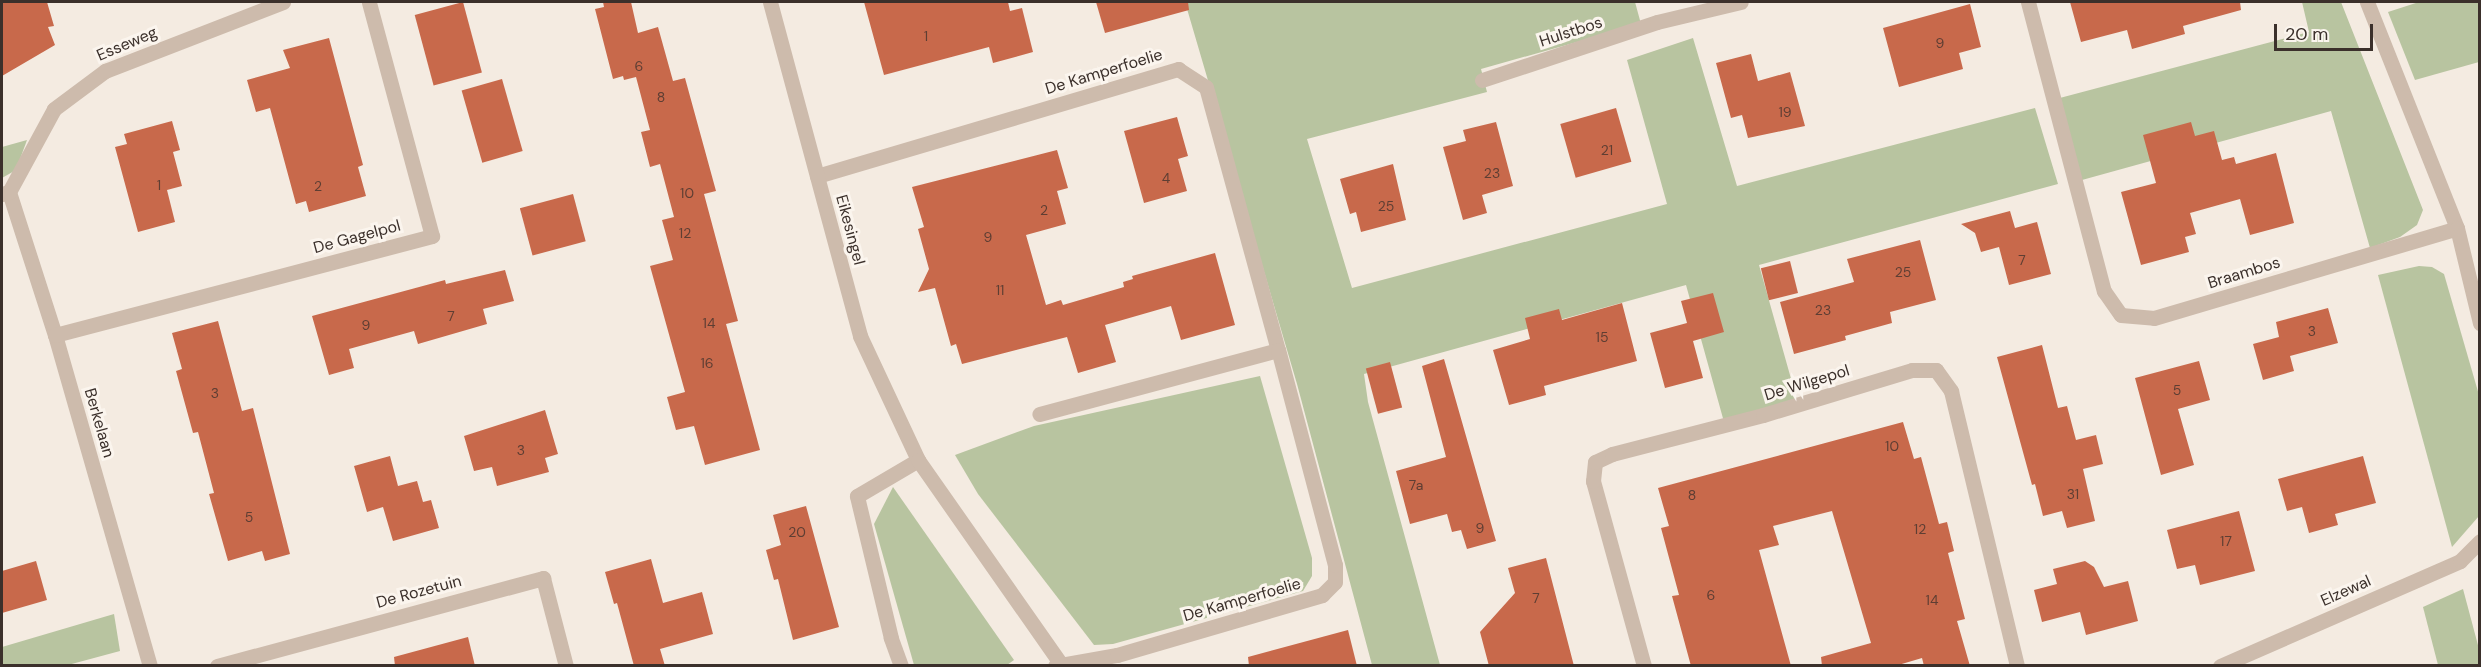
<!DOCTYPE html>
<style>
body{margin:0}
#map{position:relative;width:2481px;height:667px;overflow:hidden;background:#f4ebe1;font-family:"DM Sans",sans-serif}
div>[style]{position:absolute}
.green>*{inset:0;background:#b8c4a0}
.building>*{inset:0;background:#c8694b;transform-origin:0 0}
.minor>*{height:15px;margin:-7.5px;padding:0 7.5px;transform-origin:7.5px;border-radius:7.5px;background:#cdbbac}
.tertiary>*{height:15px;margin:-7.5px;padding:0 7.5px;transform-origin:7.5px;border-radius:7.5px;background:#cdbbac}
span{translate:-50% -50%;white-space:nowrap;text-align:center;line-height:1.15;-webkit-text-stroke:6px #fbf5ee;paint-order:stroke}
.number-label{font-size:14px;color:#5e3e33}
.number-label span{-webkit-text-stroke-width:0}
.street-label{font-size:16px;color:#3b302b}
.frame{position:absolute;inset:0;border:3px solid #3b302b;pointer-events:none}
.scale{position:absolute;left:2274px;top:24px;width:99px;height:27px;box-sizing:border-box;border:3px solid #3b302b;border-top:0;padding-left:8px;font-size:18px;line-height:21px;white-space:nowrap;color:#3b302b;-webkit-text-stroke:4px #fbf5ee;paint-order:stroke}
</style>
<div id="map">
<div class="green">
<i style="clip-path:polygon(1185px 2px,1635px 2px,1641px 24px,1481px 69px,1487px 92px,1307px 139px,1352px 288px,1667px 204px,1627px 60px,1693px 38px,1737px 186px,2035px 108px,2058px 184px,1759px 265px,1797px 400px,1724px 422px,1686px 285px,1364px 374px,1368px 402px,1440px 665px,1372px 665px,1297px 384px)"></i>
<i style="clip-path:polygon(2302px 2px,2341px 2px,2423px 210px,2417px 225px,2400px 237px,2370px 248px,2331px 111px,2082px 180px,2056px 99px,2309px 32px)"></i>
<i style="clip-path:polygon(2419px 2px,2479px 2px,2479px 62px,2415px 80px,2388px 12px)"></i>
<i style="clip-path:polygon(27px 140px,16px 170px,2px 178px,2px 147px)"></i>
<i style="clip-path:polygon(2419px 266px,2432px 267px,2444px 274px,2479px 395px,2479px 516px,2452px 547px,2378px 275px)"></i>
<i style="clip-path:polygon(1260px 376px,1312px 558px,1312px 576px,1303px 591px,1113px 644px,1094px 645px,978px 494px,955px 455px,1034px 426px)"></i>
<i style="clip-path:polygon(893px 487px,1014px 660px,1007px 665px,914px 665px,874px 524px)"></i>
<i style="clip-path:polygon(2463px 589px,2479px 649px,2479px 665px,2438px 665px,2423px 607px)"></i>
<i style="clip-path:polygon(114px 614px,120px 651px,68px 665px,2px 665px,2px 647px)"></i>
</div>
<div class="building">
<i style="clip-path:polygon(2px 2px,47px 2px,54px 26px,48px 27px,55px 45px,2px 76px)"></i>
<i style="left:463px;top:2px;width:73px;height:50px;rotate:75deg"></i>
<i style="clip-path:polygon(603px 2px,631px 2px,638px 33px,658px 27px,673px 81px,685px 78px,716px 191px,704px 194px,738px 321px,726px 324px,760px 450px,705px 465px,694px 426px,676px 430px,667px 397px,685px 392px,650px 266px,673px 260px,662px 220px,674px 217px,660px 164px,650px 167px,641px 132px,650px 130px,636px 77px,624px 80px,623px 76px,613px 79px,595px 9px,604px 7px)"></i>
<i style="clip-path:polygon(864px 2px,1008px 2px,1010px 11px,1022px 8px,1033px 52px,993px 63px,989px 47px,884px 75px)"></i>
<i style="clip-path:polygon(1096px 2px,1188px 2px,1189px 10px,1105px 33px)"></i>
<i style="clip-path:polygon(2070px 2px,2240px 2px,2241px 10px,2183px 26px,2185px 34px,2132px 49px,2127px 30px,2081px 42px)"></i>
<i style="clip-path:polygon(1970px 4px,1981px 47px,1959px 53px,1963px 69px,1899px 87px,1883px 28px)"></i>
<i style="clip-path:polygon(329px 38px,363px 165px,358px 167px,366px 196px,309px 212px,306px 201px,296px 204px,270px 108px,256px 112px,247px 80px,290px 68px,283px 50px)"></i>
<i style="clip-path:polygon(1751px 54px,1758px 81px,1790px 72px,1805px 126px,1748px 138px,1742px 115px,1731px 118px,1716px 63px)"></i>
<i style="left:502px;top:79px;width:75px;height:42px;rotate:74deg"></i>
<i style="left:1616px;top:108px;width:56px;height:58px;rotate:74deg"></i>
<i style="clip-path:polygon(1177px 117px,1188px 156px,1178px 159px,1187px 191px,1144px 203px,1124px 131px)"></i>
<i style="clip-path:polygon(172px 121px,180px 150px,173px 152px,182px 186px,167px 190px,175px 222px,138px 232px,115px 147px,127px 144px,124px 134px)"></i>
<i style="clip-path:polygon(1496px 122px,1513px 186px,1482px 195px,1487px 213px,1463px 220px,1443px 147px,1466px 141px,1463px 130px)"></i>
<i style="clip-path:polygon(2191px 122px,2195px 136px,2214px 131px,2222px 160px,2234px 157px,2236px 164px,2276px 153px,2294px 223px,2250px 235px,2240px 199px,2190px 213px,2196px 234px,2185px 237px,2189px 252px,2141px 265px,2121px 192px,2156px 183px,2143px 135px)"></i>
<i style="clip-path:polygon(1057px 150px,1068px 188px,1057px 191px,1066px 224px,1026px 235px,1046px 305px,1061px 300px,1063px 305px,1124px 287px,1123px 282px,1133px 279px,1132px 276px,1215px 253px,1235px 325px,1181px 340px,1171px 306px,1105px 325px,1116px 362px,1078px 373px,1067px 337px,962px 364px,956px 344px,951px 346px,935px 288px,918px 292px,929px 269px,918px 229px,924px 227px,912px 187px)"></i>
<i style="clip-path:polygon(1393px 164px,1406px 220px,1361px 232px,1356px 212px,1350px 214px,1340px 179px)"></i>
<i style="left:573px;top:194px;width:49px;height:55px;rotate:75deg"></i>
<i style="clip-path:polygon(2010px 211px,2015px 228px,2037px 222px,2051px 274px,2009px 285px,1999px 247px,1981px 252px,1975px 233px,1961px 224px)"></i>
<i style="clip-path:polygon(1920px 240px,1936px 300px,1890px 312px,1892px 323px,1845px 336px,1846px 340px,1794px 354px,1780px 302px,1854px 282px,1847px 259px)"></i>
<i style="left:1790px;top:261px;width:33px;height:30px;rotate:76deg"></i>
<i style="clip-path:polygon(505px 270px,514px 301px,483px 309px,487px 324px,418px 344px,414px 331px,349px 349px,354px 368px,329px 375px,312px 316px,445px 280px,446px 284px)"></i>
<i style="clip-path:polygon(1713px 293px,1724px 332px,1693px 341px,1703px 378px,1665px 388px,1650px 333px,1687px 323px,1681px 301px)"></i>
<i style="clip-path:polygon(1622px 303px,1637px 361px,1544px 386px,1546px 395px,1509px 405px,1493px 350px,1530px 339px,1525px 318px,1559px 309px,1562px 320px)"></i>
<i style="clip-path:polygon(2328px 308px,2338px 343px,2290px 356px,2294px 371px,2263px 380px,2253px 344px,2279px 337px,2276px 322px)"></i>
<i style="clip-path:polygon(218px 321px,242px 411px,253px 408px,290px 554px,265px 561px,262px 551px,228px 561px,209px 494px,214px 493px,198px 432px,193px 433px,176px 371px,182px 369px,172px 333px)"></i>
<i style="clip-path:polygon(2042px 345px,2058px 408px,2067px 406px,2076px 440px,2096px 435px,2103px 464px,2083px 469px,2095px 521px,2067px 528px,2062px 511px,2043px 516px,2035px 484px,2032px 485px,1997px 357px)"></i>
<i style="clip-path:polygon(1444px 359px,1496px 541px,1467px 549px,1461px 530px,1452px 532px,1447px 514px,1410px 524px,1396px 471px,1446px 457px,1422px 366px)"></i>
<i style="clip-path:polygon(2199px 361px,2210px 400px,2178px 409px,2194px 465px,2161px 475px,2135px 378px)"></i>
<i style="left:1390px;top:362px;width:47px;height:25px;rotate:75deg"></i>
<i style="clip-path:polygon(545px 410px,558px 454px,545px 458px,549px 472px,497px 486px,492px 467px,474px 471px,464px 436px)"></i>
<i style="clip-path:polygon(1903px 422px,1914px 459px,1921px 457px,1939px 524px,1947px 522px,1954px 551px,1948px 553px,1965px 619px,1957px 621px,1970px 666px,1924px 666px,1922px 658px,1895px 666px,1822px 666px,1821px 657px,1871px 643px,1832px 511px,1773px 526px,1779px 545px,1759px 550px,1791px 666px,1691px 666px,1672px 596px,1679px 595px,1661px 528px,1669px 526px,1658px 488px)"></i>
<i style="clip-path:polygon(390px 456px,398px 486px,417px 481px,423px 502px,431px 500px,439px 528px,393px 541px,383px 507px,367px 512px,354px 466px)"></i>
<i style="clip-path:polygon(2363px 456px,2376px 503px,2335px 514px,2338px 525px,2309px 533px,2302px 507px,2287px 511px,2278px 479px)"></i>
<i style="clip-path:polygon(806px 506px,839px 627px,793px 640px,778px 579px,774px 580px,766px 550px,781px 545px,773px 515px)"></i>
<i style="clip-path:polygon(2239px 511px,2255px 571px,2200px 585px,2195px 565px,2177px 569px,2167px 530px)"></i>
<i style="clip-path:polygon(1546px 558px,1574px 666px,1489px 666px,1480px 632px,1515px 593px,1508px 568px)"></i>
<i style="clip-path:polygon(651px 559px,663px 603px,702px 592px,713px 634px,660px 649px,665px 666px,634px 666px,617px 603px,614px 604px,605px 572px)"></i>
<i style="clip-path:polygon(36px 561px,47px 600px,2px 613px,2px 571px)"></i>
<i style="clip-path:polygon(2085px 561px,2094px 567px,2104px 587px,2128px 581px,2138px 621px,2086px 635px,2080px 612px,2042px 622px,2034px 590px,2057px 584px,2053px 569px)"></i>
<i style="clip-path:polygon(1348px 630px,1357px 666px,1249px 666px,1248px 657px)"></i>
<i style="clip-path:polygon(468px 637px,475px 666px,395px 666px,394px 657px)"></i>
</div>
<div class="minor">
<i style="left:2028px;top:2px;width:299px;rotate:75.3deg"></i>
<i style="left:2104px;top:291px;width:29px;rotate:55deg"></i>
<i style="left:2121px;top:315px;width:33px;rotate:5deg"></i>
<i style="left:2154px;top:318px;width:316px;rotate:-16.5deg"></i>
<i style="left:2367px;top:2px;width:243px;rotate:68.3deg"></i>
<i style="left:2457px;top:228px;width:98px;rotate:76.4deg"></i>
<i style="left:1482px;top:80px;width:184px;rotate:-18.3deg"></i>
<i style="left:1657px;top:22px;width:86px;rotate:-13.4deg"></i>
<i style="left:817px;top:176px;width:377px;rotate:-16.5deg"></i>
<i style="left:1178px;top:69px;width:33px;rotate:33deg"></i>
<i style="left:1206px;top:87px;width:273px;rotate:74.7deg"></i>
<i style="left:1278px;top:350px;width:247px;rotate:165deg"></i>
<i style="left:9px;top:192px;width:150px;rotate:72.2deg"></i>
<i style="left:55px;top:335px;width:344px;rotate:74deg"></i>
<i style="left:2px;top:194px;width:7px;rotate:-16deg"></i>
<i style="left:9px;top:192px;width:94px;rotate:-61.5deg"></i>
<i style="left:54px;top:109px;width:64px;rotate:-36.7deg"></i>
<i style="left:105px;top:71px;width:191px;rotate:-21.2deg"></i>
<i style="left:55px;top:335px;width:390px;rotate:-14.7deg"></i>
<i style="left:432px;top:236px;width:242px;rotate:-105.1deg"></i>
<i style="left:217px;top:666px;width:338px;rotate:-15.1deg"></i>
<i style="left:543px;top:578px;width:91px;rotate:75.4deg"></i>
<i style="left:901px;top:666px;width:30px;rotate:-110deg"></i>
<i style="left:891px;top:638px;width:146px;rotate:-103.5deg"></i>
<i style="left:857px;top:496px;width:71px;rotate:-30.5deg"></i>
<i style="left:1055px;top:666px;width:63px;rotate:-10.1deg"></i>
<i style="left:1117px;top:655px;width:214px;rotate:-16.3deg"></i>
<i style="left:1322px;top:595px;width:18px;rotate:-45deg"></i>
<i style="left:1335px;top:582px;width:17px;rotate:-90deg"></i>
<i style="left:1335px;top:565px;width:222px;rotate:-104.8deg"></i>
<i style="left:1644px;top:666px;width:192px;rotate:-105.4deg"></i>
<i style="left:1593px;top:481px;width:19px;rotate:-84deg"></i>
<i style="left:1595px;top:462px;width:19px;rotate:-25deg"></i>
<i style="left:1612px;top:454px;width:156px;rotate:-14.5deg"></i>
<i style="left:1763px;top:415px;width:156px;rotate:-16.8deg"></i>
<i style="left:1912px;top:370px;width:24px"></i>
<i style="left:1936px;top:370px;width:26px;rotate:54deg"></i>
<i style="left:1951px;top:391px;width:283px;rotate:76.5deg"></i>
<i style="left:2220px;top:666px;width:262px;rotate:-23.6deg"></i>
<i style="left:2460px;top:561px;width:28px;rotate:-45deg"></i>
</div>
<div class="tertiary">
<i style="left:770px;top:2px;width:346px;rotate:74.9deg"></i>
<i style="left:860px;top:336px;width:137px;rotate:64.9deg"></i>
<i style="left:918px;top:460px;width:251px;rotate:55deg"></i>
</div>
<div class="number-label">
<span style="left:926px;top:36px">1</span>
<span style="left:1940px;top:43px">9</span>
<span style="left:639px;top:66px">6</span>
<span style="left:661px;top:97px">8</span>
<span style="left:1785px;top:112px">19</span>
<span style="left:1607px;top:150px">21</span>
<span style="left:1492px;top:173px">23</span>
<span style="left:1166px;top:178px">4</span>
<span style="left:159px;top:185px">1</span>
<span style="left:318px;top:186px">2</span>
<span style="left:687px;top:193px">10</span>
<span style="left:1386px;top:206px">25</span>
<span style="left:1044px;top:210px">2</span>
<span style="left:685px;top:233px">12</span>
<span style="left:988px;top:237px">9</span>
<span style="left:2022px;top:260px">7</span>
<span style="left:1903px;top:272px">25</span>
<span style="left:1000px;top:290px">11</span>
<span style="left:1823px;top:310px">23</span>
<span style="left:451px;top:316px">7</span>
<span style="left:709px;top:323px">14</span>
<span style="left:366px;top:325px">9</span>
<span style="left:2312px;top:331px">3</span>
<span style="left:1602px;top:337px">15</span>
<span style="left:707px;top:363px">16</span>
<span style="left:2177px;top:390px">5</span>
<span style="left:215px;top:393px">3</span>
<span style="left:1892px;top:446px">10</span>
<span style="left:521px;top:450px">3</span>
<span style="left:1416px;top:485px">7a</span>
<span style="left:2073px;top:494px">31</span>
<span style="left:1692px;top:495px">8</span>
<span style="left:249px;top:517px">5</span>
<span style="left:1480px;top:528px">9</span>
<span style="left:1920px;top:529px">12</span>
<span style="left:797px;top:532px">20</span>
<span style="left:2226px;top:541px">17</span>
<span style="left:1711px;top:595px">6</span>
<span style="left:1536px;top:598px">7</span>
<span style="left:1932px;top:600px">14</span>
</div>
<div class="street-label">
<span style="left:1571px;top:32px;rotate:-18deg">Hulstbos</span>
<span style="left:127px;top:44px;rotate:-23deg">Esseweg</span>
<span style="left:1104px;top:72px;rotate:-17deg">De Kamperfoelie</span>
<span style="left:850px;top:230px;rotate:75deg">Eikesingel</span>
<span style="left:357px;top:237px;rotate:-15deg">De Gagelpol</span>
<span style="left:2244px;top:273px;rotate:-17deg">Braambos</span>
<span style="left:1807px;top:383px;rotate:-17deg">De Wilgepol</span>
<span style="left:99px;top:423px;rotate:74deg">Berkelaan</span>
<span style="left:2346px;top:591px;rotate:-24deg">Elzewal</span>
<span style="left:419px;top:592px;rotate:-15deg">De Rozetuin</span>
<span style="left:1242px;top:600px;rotate:-16deg">De Kamperfoelie</span>
</div>
<div class="frame"></div>
<div class="scale">20 m</div>
</div>
